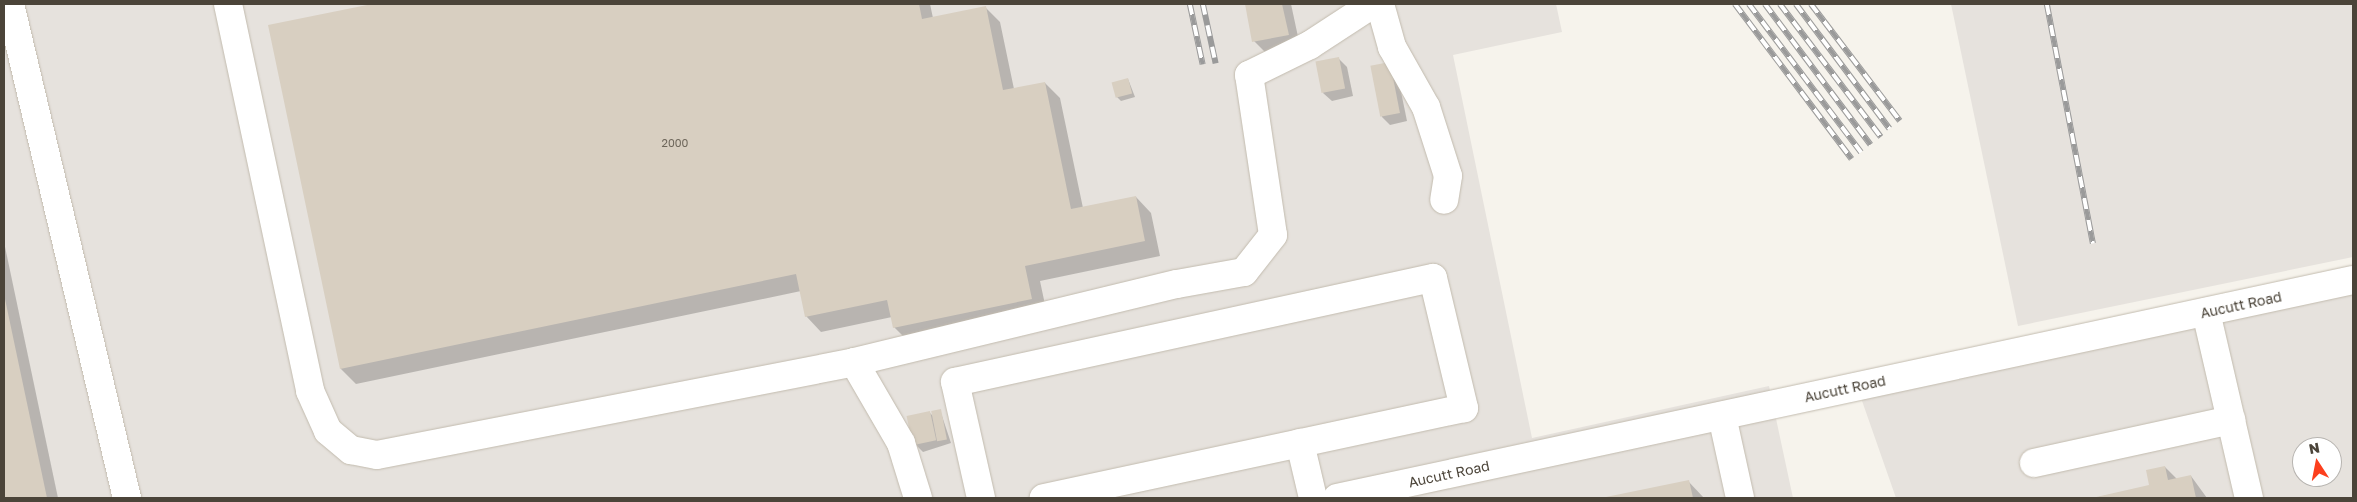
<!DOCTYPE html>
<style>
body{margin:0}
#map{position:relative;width:2357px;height:502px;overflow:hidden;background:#f6f3ec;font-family:"Golos Text",sans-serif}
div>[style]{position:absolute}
.industrial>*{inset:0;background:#e6e2dd}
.shadow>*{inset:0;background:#0003}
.building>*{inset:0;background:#d8cfc1;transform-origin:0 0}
.roads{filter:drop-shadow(0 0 1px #c2bbae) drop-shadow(0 0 1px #c2bbae)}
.minor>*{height:28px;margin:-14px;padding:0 14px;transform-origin:14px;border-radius:14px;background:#fff}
.rail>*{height:5.5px;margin-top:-2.75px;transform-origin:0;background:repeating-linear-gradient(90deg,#fff 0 11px,#9a9a9a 0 22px);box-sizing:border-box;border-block:1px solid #9a9a9a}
span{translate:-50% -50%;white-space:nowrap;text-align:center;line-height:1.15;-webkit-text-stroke:4px #fff;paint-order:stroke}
.number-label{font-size:11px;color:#6e675b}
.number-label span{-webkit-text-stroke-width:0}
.street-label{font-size:14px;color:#4b4439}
.frame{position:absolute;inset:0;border:5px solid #4b4439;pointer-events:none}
.north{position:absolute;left:2292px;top:437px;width:50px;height:50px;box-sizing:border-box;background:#fff;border:1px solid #b7b4b0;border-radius:50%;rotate:349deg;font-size:14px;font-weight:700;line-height:20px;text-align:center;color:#4b4439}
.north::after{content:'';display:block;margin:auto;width:18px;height:22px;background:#fc3f1d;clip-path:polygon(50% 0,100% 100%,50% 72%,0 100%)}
</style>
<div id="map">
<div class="industrial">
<i style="clip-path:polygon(4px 4px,1556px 4px,1562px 32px,1453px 55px,1532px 438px,1769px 386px,1793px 498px,4px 498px)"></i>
<i style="clip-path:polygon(1951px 4px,2353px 4px,2353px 257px,2018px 326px)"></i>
<i style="clip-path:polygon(evenodd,2353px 291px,2353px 498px,1896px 498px,1861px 398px,2353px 291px,2302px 447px,2332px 447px,2332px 477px,2302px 477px,2302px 447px)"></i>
</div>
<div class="shadow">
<i style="clip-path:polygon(378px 4px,930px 4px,933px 18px,985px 7px,1000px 22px,1014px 89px,1045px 83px,1060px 98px,1083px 208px,1136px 197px,1151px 213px,1160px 256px,1040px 281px,1047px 314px,909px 342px,894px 327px,892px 317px,821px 332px,806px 316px,801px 291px,356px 384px,341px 369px,270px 26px)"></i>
<i style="clip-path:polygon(1246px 4px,1291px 4px,1300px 46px,1266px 53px,1254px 41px)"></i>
<i style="clip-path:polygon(1338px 58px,1347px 67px,1353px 96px,1332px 101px,1323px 93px)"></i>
<i style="clip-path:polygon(1372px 67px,1397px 72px,1407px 121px,1390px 125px,1382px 117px)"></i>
<i style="clip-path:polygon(1128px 79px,1135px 97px,1121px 101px,1117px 97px)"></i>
<i style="clip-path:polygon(4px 242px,58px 498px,4px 498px)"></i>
<i style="clip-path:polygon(940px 410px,951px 443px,923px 452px,915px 444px,929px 412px,933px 416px)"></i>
<i style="clip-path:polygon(2165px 467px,2177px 479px,2191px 476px,2207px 498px,2094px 498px,2150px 486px)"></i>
<i style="clip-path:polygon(1688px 481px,1704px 498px,1608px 498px)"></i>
</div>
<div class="building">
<i style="clip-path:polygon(372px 4px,919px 4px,922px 19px,986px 6px,1003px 90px,1045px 82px,1071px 209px,1136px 196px,1145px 241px,1025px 266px,1032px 299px,893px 328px,887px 300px,805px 317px,796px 274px,340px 369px,268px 25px)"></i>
<i style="clip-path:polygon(1245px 4px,1282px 4px,1289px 35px,1252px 42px)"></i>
<i style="left:1339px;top:57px;width:32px;height:24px;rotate:79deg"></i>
<i style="left:1390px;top:62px;width:52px;height:20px;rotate:79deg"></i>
<i style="left:1128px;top:78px;width:16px;height:17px;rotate:75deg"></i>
<i style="clip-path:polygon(5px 299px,47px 498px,4px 498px)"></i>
<i style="left:941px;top:409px;width:31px;height:10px;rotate:79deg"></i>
<i style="left:930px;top:411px;width:30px;height:24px;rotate:78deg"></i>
<i style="clip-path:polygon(2165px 466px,2168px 480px,2191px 475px,2196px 498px,2092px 498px,2149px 485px,2146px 470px)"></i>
<i style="clip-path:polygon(1689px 480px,1693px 498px,1606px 498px,1606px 497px)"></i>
</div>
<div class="roads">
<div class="minor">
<i style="left:10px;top:4px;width:508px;rotate:76.68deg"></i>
<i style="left:228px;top:4px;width:396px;rotate:78deg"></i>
<i style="left:310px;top:391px;width:44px;rotate:65.8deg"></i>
<i style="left:328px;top:431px;width:30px;rotate:40deg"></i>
<i style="left:351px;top:450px;width:26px;rotate:11deg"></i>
<i style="left:377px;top:455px;width:486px;rotate:-11deg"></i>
<i style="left:854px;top:362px;width:94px;rotate:59.9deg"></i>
<i style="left:901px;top:443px;width:58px;rotate:72.8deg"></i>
<i style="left:1380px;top:4px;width:45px;rotate:74.4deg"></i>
<i style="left:1392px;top:47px;width:69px;rotate:60.5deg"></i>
<i style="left:1426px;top:107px;width:72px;rotate:72.3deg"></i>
<i style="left:1448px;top:176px;width:24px;rotate:99deg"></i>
<i style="left:2206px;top:312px;width:191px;rotate:77deg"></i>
<i style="left:854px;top:362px;width:332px;rotate:-13.6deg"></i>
<i style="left:1177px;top:284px;width:68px;rotate:-10.2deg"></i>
<i style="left:1244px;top:272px;width:47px;rotate:-51.9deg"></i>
<i style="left:1273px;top:235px;width:162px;rotate:-98.5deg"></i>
<i style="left:1249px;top:75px;width:68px;rotate:-26.2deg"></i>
<i style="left:1310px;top:45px;width:75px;rotate:-33.1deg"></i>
<i style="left:1722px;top:416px;width:84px;rotate:77.6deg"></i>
<i style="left:1300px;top:443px;width:57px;rotate:76.7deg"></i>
<i style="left:2034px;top:463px;width:202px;rotate:-12.3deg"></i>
<i style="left:981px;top:498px;width:119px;rotate:-102.6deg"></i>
<i style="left:955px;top:382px;width:489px;rotate:-12.3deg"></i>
<i style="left:1433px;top:278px;width:134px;rotate:76.6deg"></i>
<i style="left:1464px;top:408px;width:430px;rotate:167.9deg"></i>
<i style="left:1337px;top:498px;width:1039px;rotate:-12.11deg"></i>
</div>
</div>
<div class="rail">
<i style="left:1190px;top:4px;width:62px;rotate:78deg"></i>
<i style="left:1203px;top:4px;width:61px;rotate:77.8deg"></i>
<i style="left:1735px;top:4px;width:194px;rotate:53deg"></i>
<i style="left:1749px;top:4px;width:186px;rotate:52.9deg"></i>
<i style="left:1765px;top:4px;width:176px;rotate:53.1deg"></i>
<i style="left:1780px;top:4px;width:167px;rotate:52.8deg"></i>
<i style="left:1796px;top:4px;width:156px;rotate:53.1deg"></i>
<i style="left:1811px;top:4px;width:147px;rotate:52.7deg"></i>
<i style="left:2047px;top:4px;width:244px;rotate:79.1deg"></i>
</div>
<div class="number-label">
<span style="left:675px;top:143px">2000</span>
</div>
<div class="street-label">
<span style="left:2241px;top:305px;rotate:-12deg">Aucutt Road</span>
<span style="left:1845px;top:389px;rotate:-12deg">Aucutt Road</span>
<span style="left:1449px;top:474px;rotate:-12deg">Aucutt Road</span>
</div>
<div class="frame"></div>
<div class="north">N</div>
</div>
